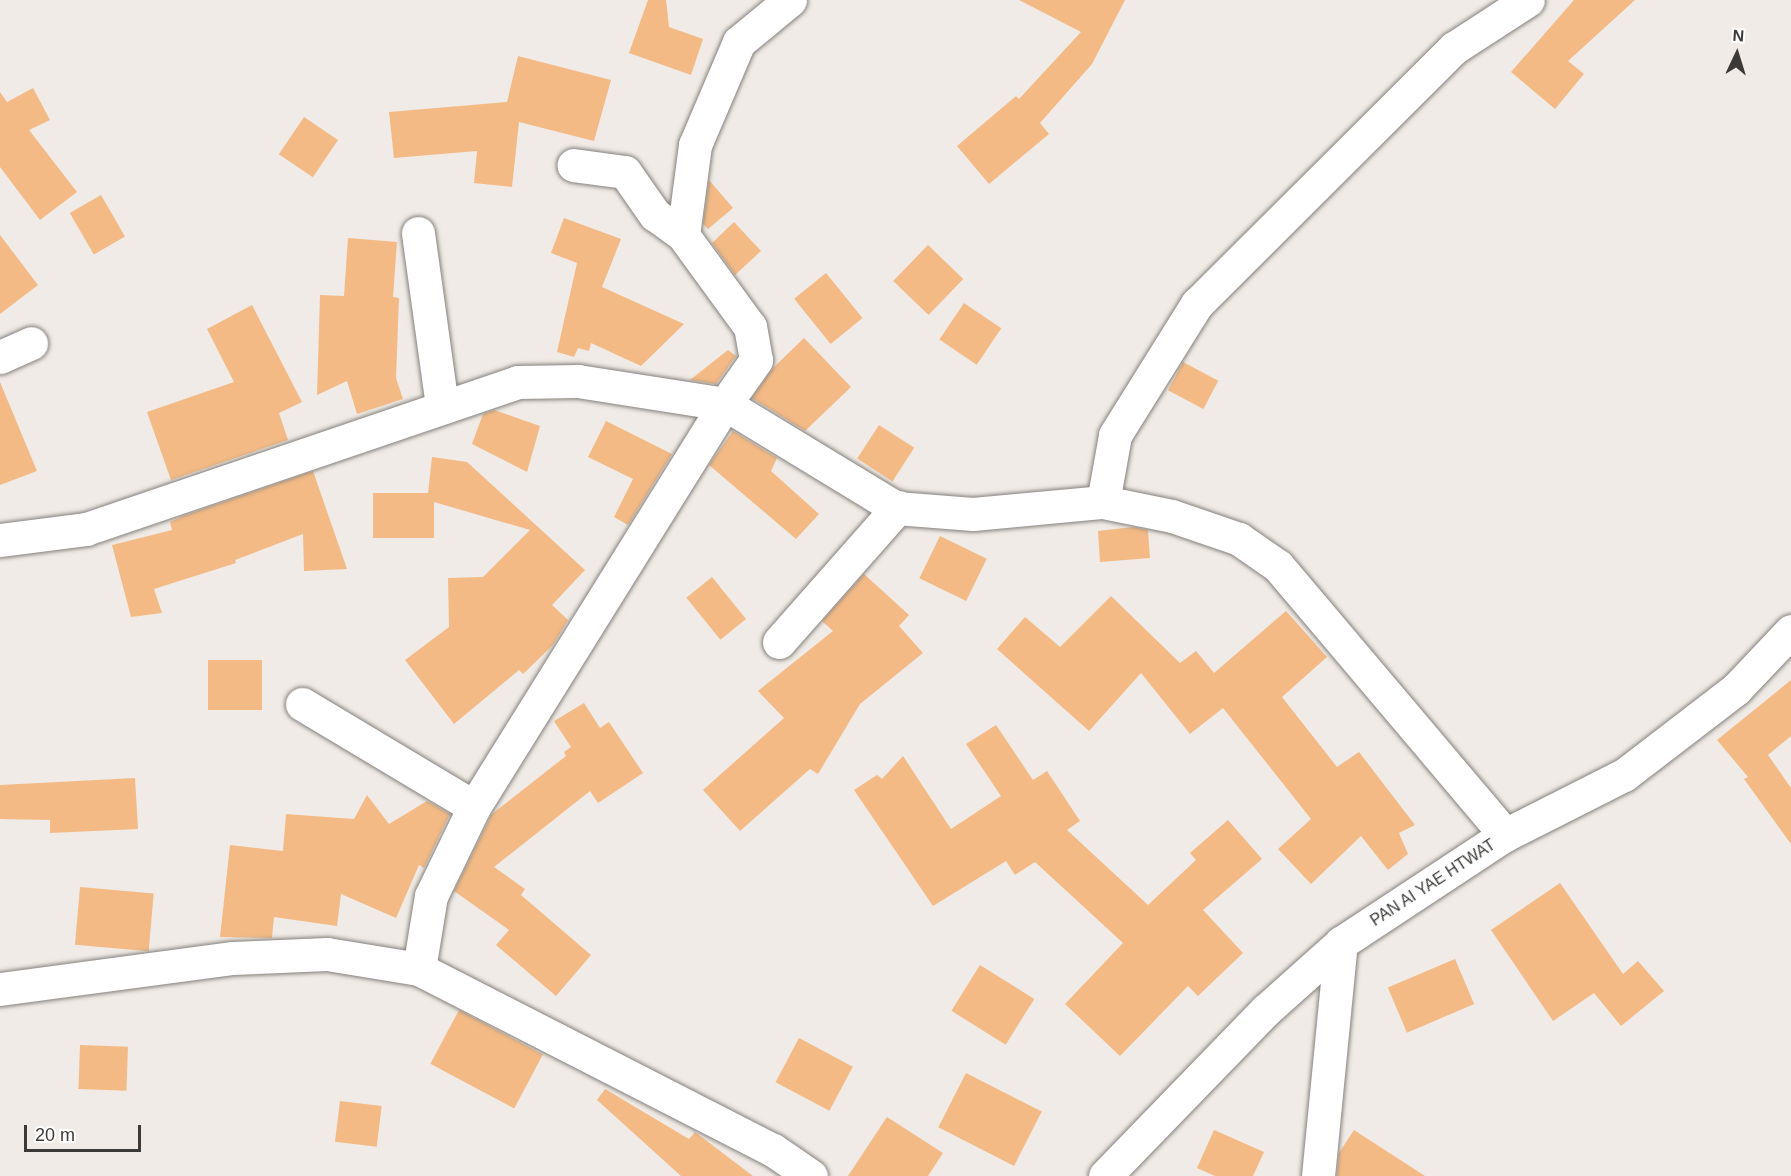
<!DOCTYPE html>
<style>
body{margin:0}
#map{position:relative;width:1791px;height:1176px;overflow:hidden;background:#f0ebe6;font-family:Arial,sans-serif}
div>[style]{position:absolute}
.building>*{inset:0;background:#f3ba86;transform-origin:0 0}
.roads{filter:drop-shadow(0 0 2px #85807c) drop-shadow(0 0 2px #85807c)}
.minor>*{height:33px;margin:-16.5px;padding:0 16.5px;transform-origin:16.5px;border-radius:16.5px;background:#fff}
span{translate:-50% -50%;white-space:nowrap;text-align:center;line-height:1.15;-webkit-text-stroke:5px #fff;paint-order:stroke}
.street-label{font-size:16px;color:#3c3a38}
.north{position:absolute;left:1707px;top:24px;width:60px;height:60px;-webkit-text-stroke:4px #fff;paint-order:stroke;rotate:4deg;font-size:16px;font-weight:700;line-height:24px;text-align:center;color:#3c3a38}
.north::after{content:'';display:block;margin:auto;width:21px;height:27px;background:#3c3a38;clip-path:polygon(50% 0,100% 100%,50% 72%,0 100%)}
.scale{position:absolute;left:24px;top:1125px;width:117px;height:27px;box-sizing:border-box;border:3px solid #3c3a38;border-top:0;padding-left:8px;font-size:18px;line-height:21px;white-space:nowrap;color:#3c3a38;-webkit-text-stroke:4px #fff;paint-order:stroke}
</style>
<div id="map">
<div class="building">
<i style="clip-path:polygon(648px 0,666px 0,669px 27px,703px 39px,691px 75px,629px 53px)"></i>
<i style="clip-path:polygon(1019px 0,1125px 0,1092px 64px,1040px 123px,1049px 134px,989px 184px,957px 146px,1016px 96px,1019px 99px,1081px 32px)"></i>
<i style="clip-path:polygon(1574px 0,1635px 0,1568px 61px,1584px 74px,1555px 109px,1511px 72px)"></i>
<i style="clip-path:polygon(518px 56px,611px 80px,594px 141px,519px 122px,512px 187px,474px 183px,477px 151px,394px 158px,389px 112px,507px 102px)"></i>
<i style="clip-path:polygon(33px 88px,50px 120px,29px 130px,77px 192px,40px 220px,0 167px,0 92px,7px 102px)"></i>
<i style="left:304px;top:117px;width:41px;height:45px;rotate:34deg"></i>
<i style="clip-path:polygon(709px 180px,733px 208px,708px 229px,703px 224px)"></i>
<i style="left:101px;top:195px;width:48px;height:36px;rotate:60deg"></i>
<i style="clip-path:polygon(564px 218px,621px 239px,602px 287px,684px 324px,641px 366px,591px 343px,589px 351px,578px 348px,574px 357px,557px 352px,577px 263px,551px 253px)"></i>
<i style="clip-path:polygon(734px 222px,761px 251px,735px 275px,712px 243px)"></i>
<i style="clip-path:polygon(0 235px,38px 285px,0 314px)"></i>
<i style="clip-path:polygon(348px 238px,397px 242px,393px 297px,399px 298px,396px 378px,403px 399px,357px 414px,347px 381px,317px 395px,320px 295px,344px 296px)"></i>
<i style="left:928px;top:245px;width:49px;height:50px;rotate:44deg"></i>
<i style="left:826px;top:273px;width:58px;height:41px;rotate:51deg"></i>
<i style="left:964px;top:303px;width:45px;height:44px;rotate:34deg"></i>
<i style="clip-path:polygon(252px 305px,302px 402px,279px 413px,288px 440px,171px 480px,147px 412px,234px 382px,207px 329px)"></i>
<i style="clip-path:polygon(804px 338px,851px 387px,805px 431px,752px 398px,773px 368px)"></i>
<i style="clip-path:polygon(728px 350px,736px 356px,716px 384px,690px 380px)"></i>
<i style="left:1183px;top:362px;width:40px;height:32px;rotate:28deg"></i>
<i style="clip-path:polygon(0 382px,37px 471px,0 485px)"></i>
<i style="clip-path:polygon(494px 410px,540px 426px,527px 472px,472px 444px,483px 414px)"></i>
<i style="clip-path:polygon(606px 421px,672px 454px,628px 525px,614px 517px,633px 479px,588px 457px)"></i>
<i style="left:879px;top:425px;width:42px;height:40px;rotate:33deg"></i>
<i style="clip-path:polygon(733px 431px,777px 458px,771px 471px,819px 514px,796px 539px,709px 465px)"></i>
<i style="clip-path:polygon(432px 457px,467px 462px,585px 570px,552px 605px,568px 620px,553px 645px,523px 674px,519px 670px,454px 724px,405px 660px,449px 627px,448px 578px,483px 577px,530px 530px,434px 502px,434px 538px,373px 538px,373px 493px,428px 493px)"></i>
<i style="clip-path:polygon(313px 471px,347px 569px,304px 571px,303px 534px,235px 560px,236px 563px,154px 589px,162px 613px,131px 617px,112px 545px,172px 530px,170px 522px,183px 516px)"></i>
<i style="clip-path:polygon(1133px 527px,1148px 530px,1150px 558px,1100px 562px,1098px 531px)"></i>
<i style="left:940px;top:536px;width:52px;height:47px;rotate:26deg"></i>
<i style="clip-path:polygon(864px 574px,909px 615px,899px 626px,923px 653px,860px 704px,818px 774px,810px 769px,740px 831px,703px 790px,784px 718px,758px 691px,833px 631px,822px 621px)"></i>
<i style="left:712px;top:577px;width:54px;height:33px;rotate:51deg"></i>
<i style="clip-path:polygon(1111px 596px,1180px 663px,1196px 651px,1214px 673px,1286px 611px,1327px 657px,1282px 697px,1337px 767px,1359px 752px,1415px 825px,1399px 833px,1408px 854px,1388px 870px,1361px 836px,1311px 884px,1278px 849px,1311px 819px,1223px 708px,1190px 734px,1141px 673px,1089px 731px,997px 649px,1025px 617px,1060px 647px)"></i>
<i style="left:208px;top:660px;width:54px;height:50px"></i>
<i style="clip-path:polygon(1791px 680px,1791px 736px,1768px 755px,1791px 788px,1791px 844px,1744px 779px,1748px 777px,1717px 740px)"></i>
<i style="clip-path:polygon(584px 703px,600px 728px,609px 722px,643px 773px,598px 803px,590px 791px,494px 867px,525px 889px,521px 895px,591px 955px,556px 996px,496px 945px,509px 930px,454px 891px,492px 814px,566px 756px,564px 752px,571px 747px,554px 721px)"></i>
<i style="clip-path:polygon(996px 725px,1033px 780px,1047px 771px,1080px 821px,1067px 830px,1148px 905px,1196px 860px,1190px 853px,1228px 820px,1262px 859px,1203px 910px,1243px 953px,1198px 996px,1188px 986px,1120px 1056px,1065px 1004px,1123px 943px,1035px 862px,1015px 875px,1006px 861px,933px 906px,854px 790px,877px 775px,882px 779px,903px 756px,951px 829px,1001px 796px,966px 744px)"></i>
<i style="clip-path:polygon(135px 778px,138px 829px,50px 833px,50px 820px,0 819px,0 785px)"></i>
<i style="clip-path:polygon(367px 795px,389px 824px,427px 801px,450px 814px,424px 868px,419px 865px,396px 918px,341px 894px,337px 926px,274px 917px,272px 938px,220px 937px,230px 845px,283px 851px,286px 814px,354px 819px)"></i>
<i style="clip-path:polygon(1560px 883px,1623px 974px,1638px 961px,1664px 991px,1621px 1026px,1594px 993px,1553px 1021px,1491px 930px)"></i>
<i style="left:80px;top:887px;width:74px;height:58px;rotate:5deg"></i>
<i style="left:1455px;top:959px;width:49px;height:73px;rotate:67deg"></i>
<i style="left:980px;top:965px;width:64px;height:54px;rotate:32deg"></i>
<i style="left:459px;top:1010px;width:95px;height:61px;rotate:28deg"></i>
<i style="left:799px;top:1038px;width:61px;height:50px;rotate:28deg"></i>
<i style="left:80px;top:1045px;width:48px;height:44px;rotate:2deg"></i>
<i style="left:966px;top:1073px;width:85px;height:61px;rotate:27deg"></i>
<i style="clip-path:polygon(605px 1089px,689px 1139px,695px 1132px,753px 1176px,681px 1176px,597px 1100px)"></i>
<i style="left:340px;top:1101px;width:42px;height:41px;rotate:7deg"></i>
<i style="clip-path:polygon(887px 1117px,943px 1153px,928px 1176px,848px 1176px)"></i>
<i style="clip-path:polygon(1214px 1130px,1264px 1152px,1253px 1176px,1215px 1176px,1197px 1168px)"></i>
<i style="clip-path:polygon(1354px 1130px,1425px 1176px,1337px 1176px,1339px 1153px)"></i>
</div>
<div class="roads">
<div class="minor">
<i style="left:418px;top:233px;width:176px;rotate:82.1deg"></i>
<i style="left:683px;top:235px;width:91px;rotate:-82.4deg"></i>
<i style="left:695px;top:145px;width:112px;rotate:-66.9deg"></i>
<i style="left:739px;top:42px;width:66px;rotate:-39.5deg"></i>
<i style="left:0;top:357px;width:34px;rotate:-24deg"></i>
<i style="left:1103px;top:502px;width:68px;rotate:-79.8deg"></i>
<i style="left:1115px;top:435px;width:155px;rotate:-58deg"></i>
<i style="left:1197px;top:304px;width:363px;rotate:-44.9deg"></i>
<i style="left:1454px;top:48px;width:88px;rotate:-33deg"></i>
<i style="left:0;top:540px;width:87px;rotate:-7.3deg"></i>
<i style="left:86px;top:529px;width:456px;rotate:-18.8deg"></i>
<i style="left:518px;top:382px;width:60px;rotate:-1deg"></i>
<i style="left:578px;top:381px;width:149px;rotate:8.9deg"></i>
<i style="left:725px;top:404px;width:200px;rotate:31.3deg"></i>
<i style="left:896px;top:508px;width:77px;rotate:4.5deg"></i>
<i style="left:973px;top:514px;width:131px;rotate:-5.3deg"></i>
<i style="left:1103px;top:502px;width:70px;rotate:11.5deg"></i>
<i style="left:1172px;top:516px;width:71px;rotate:18.9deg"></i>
<i style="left:1239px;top:539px;width:47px;rotate:34.7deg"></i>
<i style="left:1278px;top:566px;width:352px;rotate:49.8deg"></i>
<i style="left:779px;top:642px;width:180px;rotate:-48.6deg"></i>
<i style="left:302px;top:704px;width:200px;rotate:30.9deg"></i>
<i style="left:419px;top:969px;width:74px;rotate:-80.7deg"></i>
<i style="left:431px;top:896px;width:99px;rotate:-64.2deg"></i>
<i style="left:474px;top:807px;width:475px;rotate:-58.1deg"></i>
<i style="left:725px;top:404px;width:54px;rotate:-54.8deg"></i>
<i style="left:756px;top:360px;width:34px;rotate:-100deg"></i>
<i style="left:750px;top:327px;width:114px;rotate:-126.1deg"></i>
<i style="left:683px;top:235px;width:34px;rotate:-144deg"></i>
<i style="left:655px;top:215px;width:52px;rotate:-124.9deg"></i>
<i style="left:625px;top:172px;width:52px;rotate:-172.3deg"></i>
<i style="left:0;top:989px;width:235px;rotate:-7.6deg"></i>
<i style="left:233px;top:958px;width:94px;rotate:-2.4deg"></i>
<i style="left:327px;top:954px;width:93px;rotate:9.3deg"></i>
<i style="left:419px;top:969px;width:398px;rotate:27.1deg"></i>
<i style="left:773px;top:1150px;width:46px;rotate:34.4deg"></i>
<i style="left:1105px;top:1176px;width:231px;rotate:-45.9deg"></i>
<i style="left:1266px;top:1010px;width:101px;rotate:-41.8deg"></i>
<i style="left:1341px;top:943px;width:196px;rotate:-33.4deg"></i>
<i style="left:1505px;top:835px;width:133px;rotate:-26.8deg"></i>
<i style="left:1624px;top:775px;width:141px;rotate:-37.5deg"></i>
<i style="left:1736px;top:689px;width:80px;rotate:-46.5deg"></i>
<i style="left:1318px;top:1176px;width:234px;rotate:-84.4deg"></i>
</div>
</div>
<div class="street-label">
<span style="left:1433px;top:883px;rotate:-33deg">PAN AI YAE HTWAT</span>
</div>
<div class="north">N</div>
<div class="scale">20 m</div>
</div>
